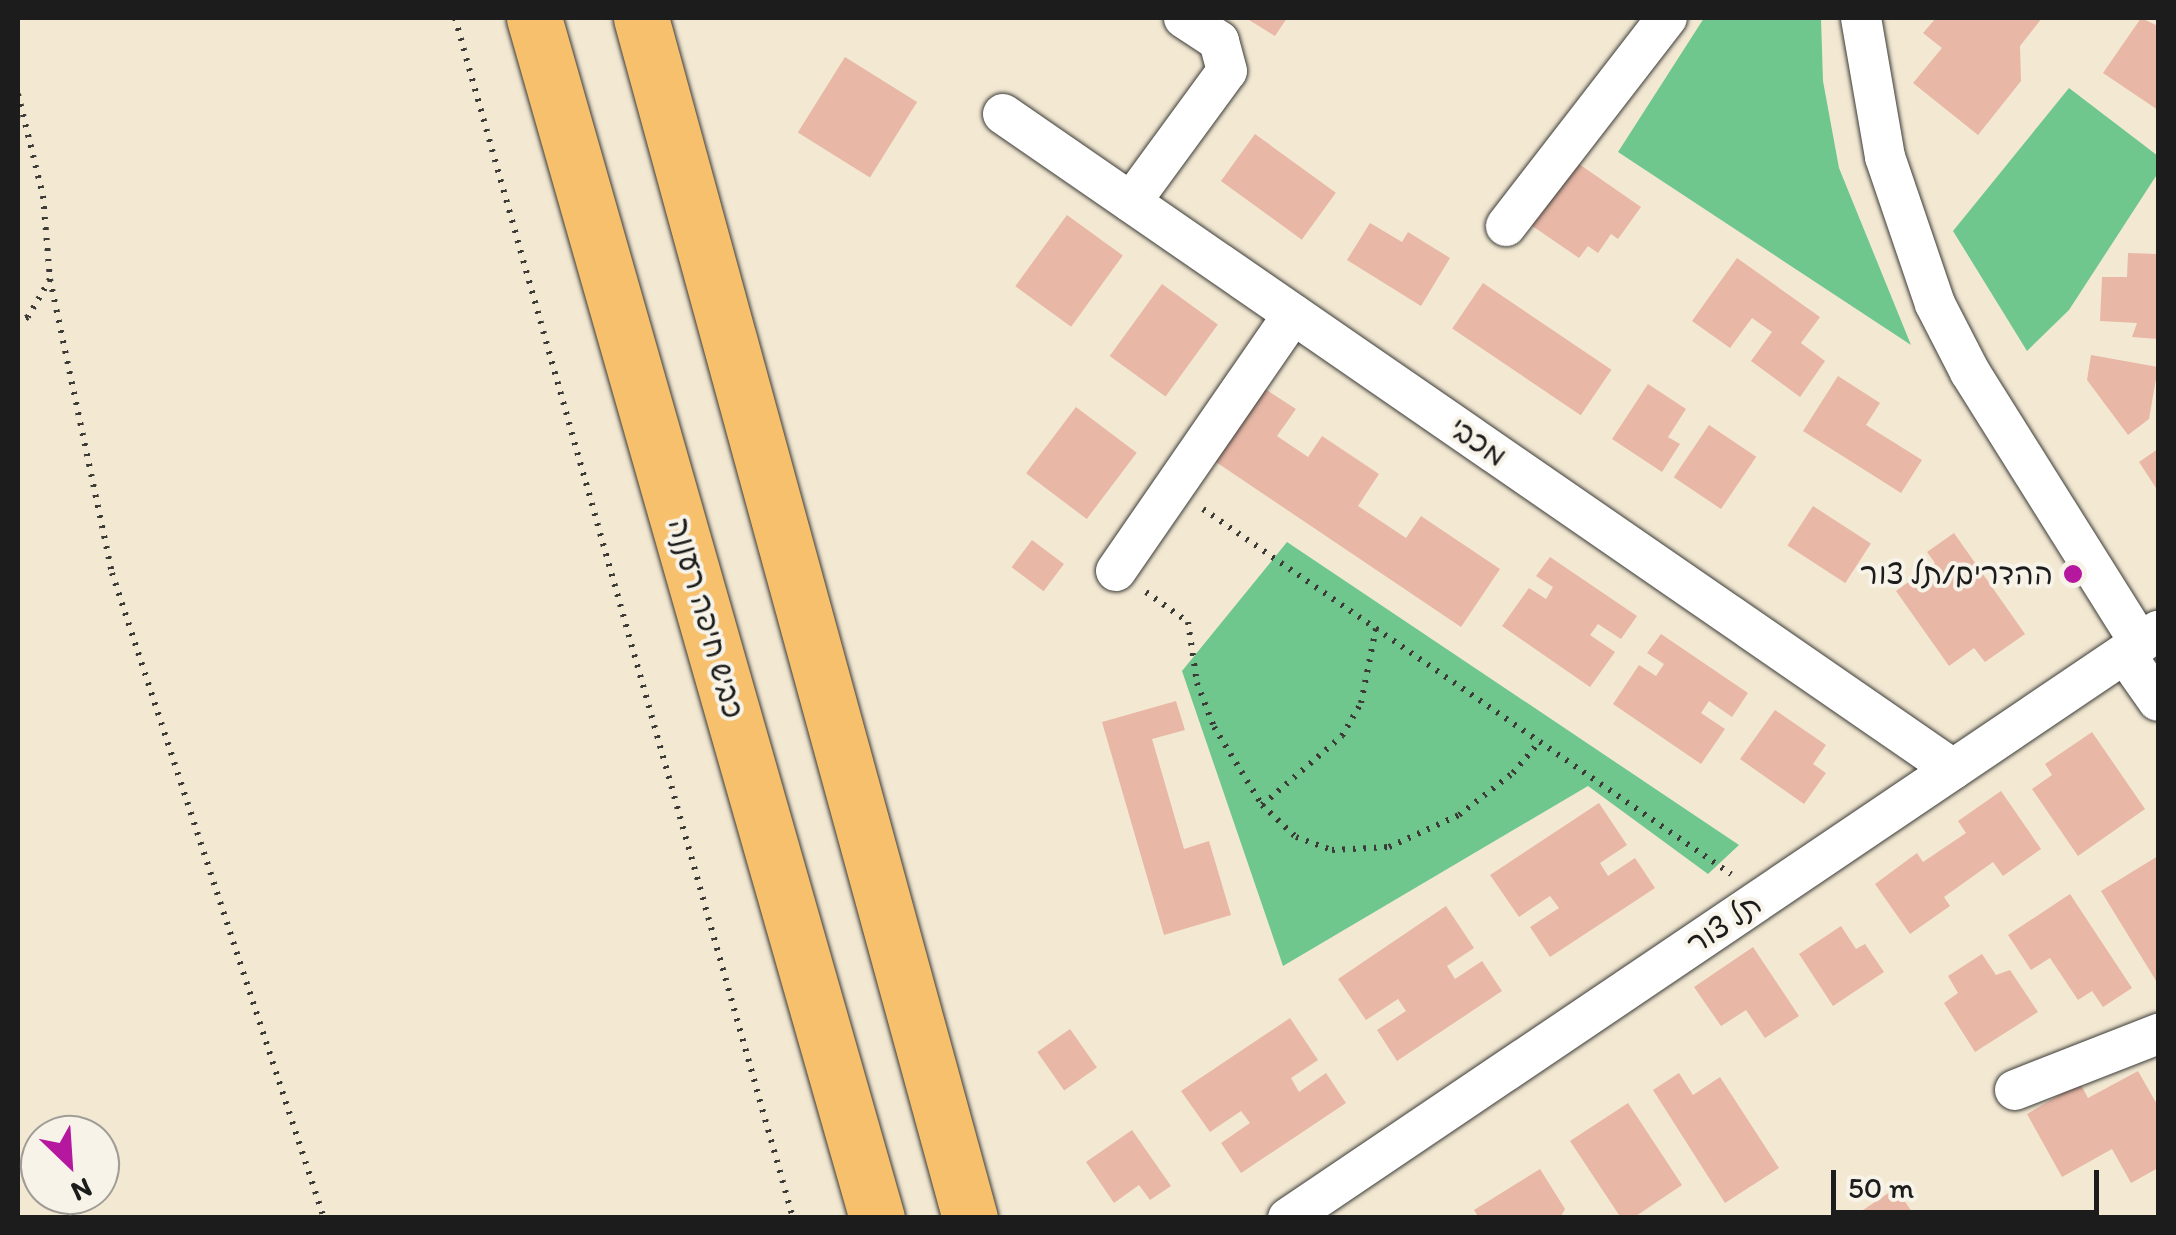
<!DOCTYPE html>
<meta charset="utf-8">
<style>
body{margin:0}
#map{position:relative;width:2176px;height:1235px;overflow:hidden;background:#f3e9d3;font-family:Itim,"Playpen Sans Hebrew",sans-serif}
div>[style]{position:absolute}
.green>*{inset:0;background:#70c78d}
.building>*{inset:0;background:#e8b7a6;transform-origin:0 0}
.path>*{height:6px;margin-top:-3px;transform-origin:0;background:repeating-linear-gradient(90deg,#3c3b37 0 2.5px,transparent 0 10.5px)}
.roads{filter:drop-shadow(0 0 2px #3c3b37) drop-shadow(0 0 2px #3c3b37)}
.minor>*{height:40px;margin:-20px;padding:0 20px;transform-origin:20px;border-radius:20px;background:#fff}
.highway>*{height:55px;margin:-27.5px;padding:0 27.5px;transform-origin:27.5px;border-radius:27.5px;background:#f7c06c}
.dots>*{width:28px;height:28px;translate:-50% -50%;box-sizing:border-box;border:5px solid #f7f3e8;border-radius:50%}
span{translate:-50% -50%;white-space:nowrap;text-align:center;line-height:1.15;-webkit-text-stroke:8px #f7f3e8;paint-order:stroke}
.street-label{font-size:30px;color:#1c1c1c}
.poi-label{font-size:30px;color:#1c1c1c}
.right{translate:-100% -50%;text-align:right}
.frame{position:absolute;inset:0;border:20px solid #1c1c1c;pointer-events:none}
.north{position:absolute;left:20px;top:1115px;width:100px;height:100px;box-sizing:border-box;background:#f7f3e8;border:2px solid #9f9d96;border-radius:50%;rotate:155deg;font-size:28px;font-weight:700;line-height:40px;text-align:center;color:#1c1c1c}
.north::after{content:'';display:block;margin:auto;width:35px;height:45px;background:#b5179e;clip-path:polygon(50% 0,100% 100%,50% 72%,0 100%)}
.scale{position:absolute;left:1831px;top:1170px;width:268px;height:45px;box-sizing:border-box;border:5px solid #1c1c1c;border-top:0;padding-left:12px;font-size:30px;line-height:35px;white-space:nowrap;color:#1c1c1c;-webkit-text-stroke:8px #f7f3e8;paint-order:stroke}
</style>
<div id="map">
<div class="green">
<i style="clip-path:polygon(1704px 18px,1821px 18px,1823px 81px,1839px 168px,1911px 345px,1618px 152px)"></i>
<i style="clip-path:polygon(2069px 88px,2158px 156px,2158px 173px,2069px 310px,2027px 351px,1953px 231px)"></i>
<i style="clip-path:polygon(1287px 542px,1739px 845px,1708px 874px,1588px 786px,1283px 966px,1182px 671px)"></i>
</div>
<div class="building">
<i style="clip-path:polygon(1246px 18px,1287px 18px,1275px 36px)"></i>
<i style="clip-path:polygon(1936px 18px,2042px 18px,2020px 46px,2021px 81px,1978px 135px,1913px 83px,1942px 48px,1923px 33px)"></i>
<i style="clip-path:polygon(2141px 18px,2158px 26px,2158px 110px,2103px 73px)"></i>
<i style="left:845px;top:57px;width:85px;height:89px;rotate:32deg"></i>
<i style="left:1255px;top:134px;width:100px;height:58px;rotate:36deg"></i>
<i style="clip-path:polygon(1566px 155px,1641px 207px,1618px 239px,1611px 234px,1598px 253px,1588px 246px,1579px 258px,1522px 219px)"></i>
<i style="left:1067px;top:215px;width:69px;height:88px;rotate:36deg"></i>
<i style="clip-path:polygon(1370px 223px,1402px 242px,1408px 232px,1450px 258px,1421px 306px,1347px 260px)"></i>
<i style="clip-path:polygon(2128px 253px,2158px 254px,2158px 339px,2132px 337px,2137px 323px,2100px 321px,2102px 277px,2127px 277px)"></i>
<i style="clip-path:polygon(1737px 258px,1820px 317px,1801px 343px,1825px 361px,1800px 397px,1751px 361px,1772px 332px,1752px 318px,1730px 348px,1692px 321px)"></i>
<i style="left:1483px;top:283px;width:155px;height:55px;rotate:34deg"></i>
<i style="left:1162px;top:284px;width:69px;height:89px;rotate:36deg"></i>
<i style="clip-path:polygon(2091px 355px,2158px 367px,2149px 419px,2128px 435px,2087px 380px)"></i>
<i style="clip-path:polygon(1838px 376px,1880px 403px,1866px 425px,1922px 460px,1901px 493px,1803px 431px)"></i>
<i style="clip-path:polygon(1648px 384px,1686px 409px,1668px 437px,1680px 444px,1662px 472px,1612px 439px)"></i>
<i style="clip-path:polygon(1259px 385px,1296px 409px,1277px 436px,1308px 457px,1322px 436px,1379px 474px,1358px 506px,1406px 538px,1421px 516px,1500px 569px,1461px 627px,1210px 458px)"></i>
<i style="left:1076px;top:407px;width:76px;height:83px;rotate:37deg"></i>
<i style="left:1709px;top:425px;width:57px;height:63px;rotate:34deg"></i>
<i style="clip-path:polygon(2158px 449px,2158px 491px,2139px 462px)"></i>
<i style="left:1813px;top:506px;width:69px;height:47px;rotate:33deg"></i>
<i style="clip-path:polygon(1954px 533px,2025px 634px,1985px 662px,1974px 648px,1949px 666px,1896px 591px,1935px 563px,1927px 552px)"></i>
<i style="left:1032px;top:540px;width:40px;height:34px;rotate:37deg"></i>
<i style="clip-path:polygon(1550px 557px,1637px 616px,1621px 639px,1598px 624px,1590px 635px,1615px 652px,1590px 687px,1502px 626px,1529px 588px,1546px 599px,1553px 587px,1536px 576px)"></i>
<i style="clip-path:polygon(1661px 634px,1748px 693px,1732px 717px,1709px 701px,1701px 713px,1725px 729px,1701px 764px,1613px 704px,1639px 665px,1656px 676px,1664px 664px,1647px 653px)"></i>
<i style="clip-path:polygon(1176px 701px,1185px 730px,1152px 739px,1184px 849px,1209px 841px,1231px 915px,1164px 935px,1102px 722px)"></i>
<i style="clip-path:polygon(1775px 710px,1826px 745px,1813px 764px,1826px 773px,1804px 804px,1740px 759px)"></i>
<i style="clip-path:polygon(2092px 732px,2145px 809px,2078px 856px,2032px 789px,2052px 775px,2045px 764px)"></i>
<i style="clip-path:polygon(2001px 791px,2041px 849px,2003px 876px,1993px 862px,1944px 897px,1950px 906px,1910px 934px,1875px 884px,1917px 853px,1923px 862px,1966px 833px,1958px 821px)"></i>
<i style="clip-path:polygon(1599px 803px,1627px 845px,1600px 863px,1608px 876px,1635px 858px,1655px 888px,1550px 957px,1530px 927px,1559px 908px,1550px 896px,1519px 917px,1490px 875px)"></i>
<i style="clip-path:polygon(2158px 856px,2158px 984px,2101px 891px)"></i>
<i style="clip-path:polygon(2070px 894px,2132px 988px,2103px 1007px,2092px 991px,2078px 1000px,2050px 958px,2031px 970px,2008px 935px)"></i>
<i style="clip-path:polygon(1446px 906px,1474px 948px,1447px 966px,1455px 979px,1482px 961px,1502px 991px,1397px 1061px,1377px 1030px,1406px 1011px,1398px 999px,1366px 1020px,1338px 979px)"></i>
<i style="clip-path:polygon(1841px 926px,1856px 949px,1865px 944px,1884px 972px,1833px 1006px,1799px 954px)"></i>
<i style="clip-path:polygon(1753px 947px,1799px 1016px,1765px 1038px,1746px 1010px,1721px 1026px,1694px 987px)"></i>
<i style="clip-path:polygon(1982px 954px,1996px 975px,2010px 970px,2038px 1012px,1975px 1052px,1944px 1003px,1958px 993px,1948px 976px)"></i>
<i style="clip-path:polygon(1290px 1018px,1318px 1060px,1291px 1078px,1299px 1092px,1326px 1073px,1346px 1103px,1241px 1173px,1221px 1143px,1250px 1123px,1241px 1111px,1210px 1132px,1181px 1091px)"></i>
<i style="left:1070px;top:1029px;width:47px;height:40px;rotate:55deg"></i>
<i style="clip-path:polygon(2138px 1071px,2158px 1106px,2158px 1168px,2131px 1183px,2112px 1149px,2062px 1177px,2027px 1114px,2080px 1083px,2088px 1098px)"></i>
<i style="clip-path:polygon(1679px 1073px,1693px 1095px,1720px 1077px,1779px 1168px,1725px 1203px,1653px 1090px)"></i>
<i style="clip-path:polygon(1628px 1103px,1682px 1185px,1633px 1218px,1621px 1218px,1570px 1141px)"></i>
<i style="clip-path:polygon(1132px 1130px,1171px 1186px,1150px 1200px,1139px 1185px,1114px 1203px,1086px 1162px)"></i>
<i style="clip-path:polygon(1540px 1169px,1565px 1209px,1560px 1218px,1479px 1218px,1474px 1210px)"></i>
<i style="clip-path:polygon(1896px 1188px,1916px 1218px,1851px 1218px)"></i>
</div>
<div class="path">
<i style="left:455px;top:18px;width:1247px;rotate:74.27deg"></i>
<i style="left:18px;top:94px;width:105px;rotate:76.2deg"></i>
<i style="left:43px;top:196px;width:83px;rotate:85.2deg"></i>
<i style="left:50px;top:279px;width:44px;rotate:120.1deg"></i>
<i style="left:28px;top:317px;width:11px;rotate:153deg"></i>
<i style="left:50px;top:279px;width:300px;rotate:78.1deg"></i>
<i style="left:112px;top:573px;width:679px;rotate:71.81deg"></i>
<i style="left:1203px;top:509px;width:642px;rotate:34.66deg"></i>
<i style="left:1146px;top:592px;width:52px;rotate:35.5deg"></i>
<i style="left:1188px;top:622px;width:62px;rotate:81.6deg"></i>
<i style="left:1197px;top:683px;width:47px;rotate:68.9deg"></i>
<i style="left:1214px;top:727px;width:92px;rotate:58.4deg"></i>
<i style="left:1262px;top:805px;width:47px;rotate:43.3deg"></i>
<i style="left:1296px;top:837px;width:38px;rotate:20deg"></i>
<i style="left:1332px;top:850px;width:57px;rotate:-3deg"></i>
<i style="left:1389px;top:847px;width:77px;rotate:-24.6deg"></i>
<i style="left:1459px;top:815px;width:68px;rotate:-37.9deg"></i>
<i style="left:1513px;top:773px;width:42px;rotate:-49.8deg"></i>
<i style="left:1262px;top:805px;width:106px;rotate:-40.8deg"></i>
<i style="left:1342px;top:736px;width:38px;rotate:-60deg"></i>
<i style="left:1361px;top:703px;width:76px;rotate:-78.7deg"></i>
</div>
<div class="roads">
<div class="minor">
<i style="left:1861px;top:18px;width:141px;rotate:80.2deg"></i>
<i style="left:1885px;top:157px;width:155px;rotate:71.2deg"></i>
<i style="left:1935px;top:304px;width:76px;rotate:62.8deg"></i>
<i style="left:1970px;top:372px;width:320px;rotate:57.9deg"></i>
<i style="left:1003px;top:114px;width:1154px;rotate:34.59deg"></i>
<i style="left:1131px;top:202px;width:162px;rotate:-53.8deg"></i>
<i style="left:1227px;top:71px;width:31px;rotate:-105deg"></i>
<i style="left:1219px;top:41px;width:42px;rotate:-146.7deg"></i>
<i style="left:1506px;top:226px;width:263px;rotate:-52.3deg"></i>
<i style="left:1116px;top:571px;width:312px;rotate:-55.4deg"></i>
<i style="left:2125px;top:654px;width:57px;rotate:54.9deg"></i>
<i style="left:2015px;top:1090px;width:154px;rotate:-21.4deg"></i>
<i style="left:1288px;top:1218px;width:1050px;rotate:-34.01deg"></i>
</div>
<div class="highway">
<i style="left:534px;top:18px;width:1248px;rotate:74.05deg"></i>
<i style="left:641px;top:18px;width:1244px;rotate:74.67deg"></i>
</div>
</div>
<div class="dots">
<i style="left:2073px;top:574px;background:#b5179e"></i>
</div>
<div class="street-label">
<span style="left:1478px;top:442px;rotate:35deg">מכבי</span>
<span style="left:706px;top:618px;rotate:74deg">כביש חיפה רעננה</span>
<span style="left:1724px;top:924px;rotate:-34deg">תל צור</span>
</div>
<div class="poi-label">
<span class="right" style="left:2053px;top:574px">ההדרים/תל צור</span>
</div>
<div class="frame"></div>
<div class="north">N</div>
<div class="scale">50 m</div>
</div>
